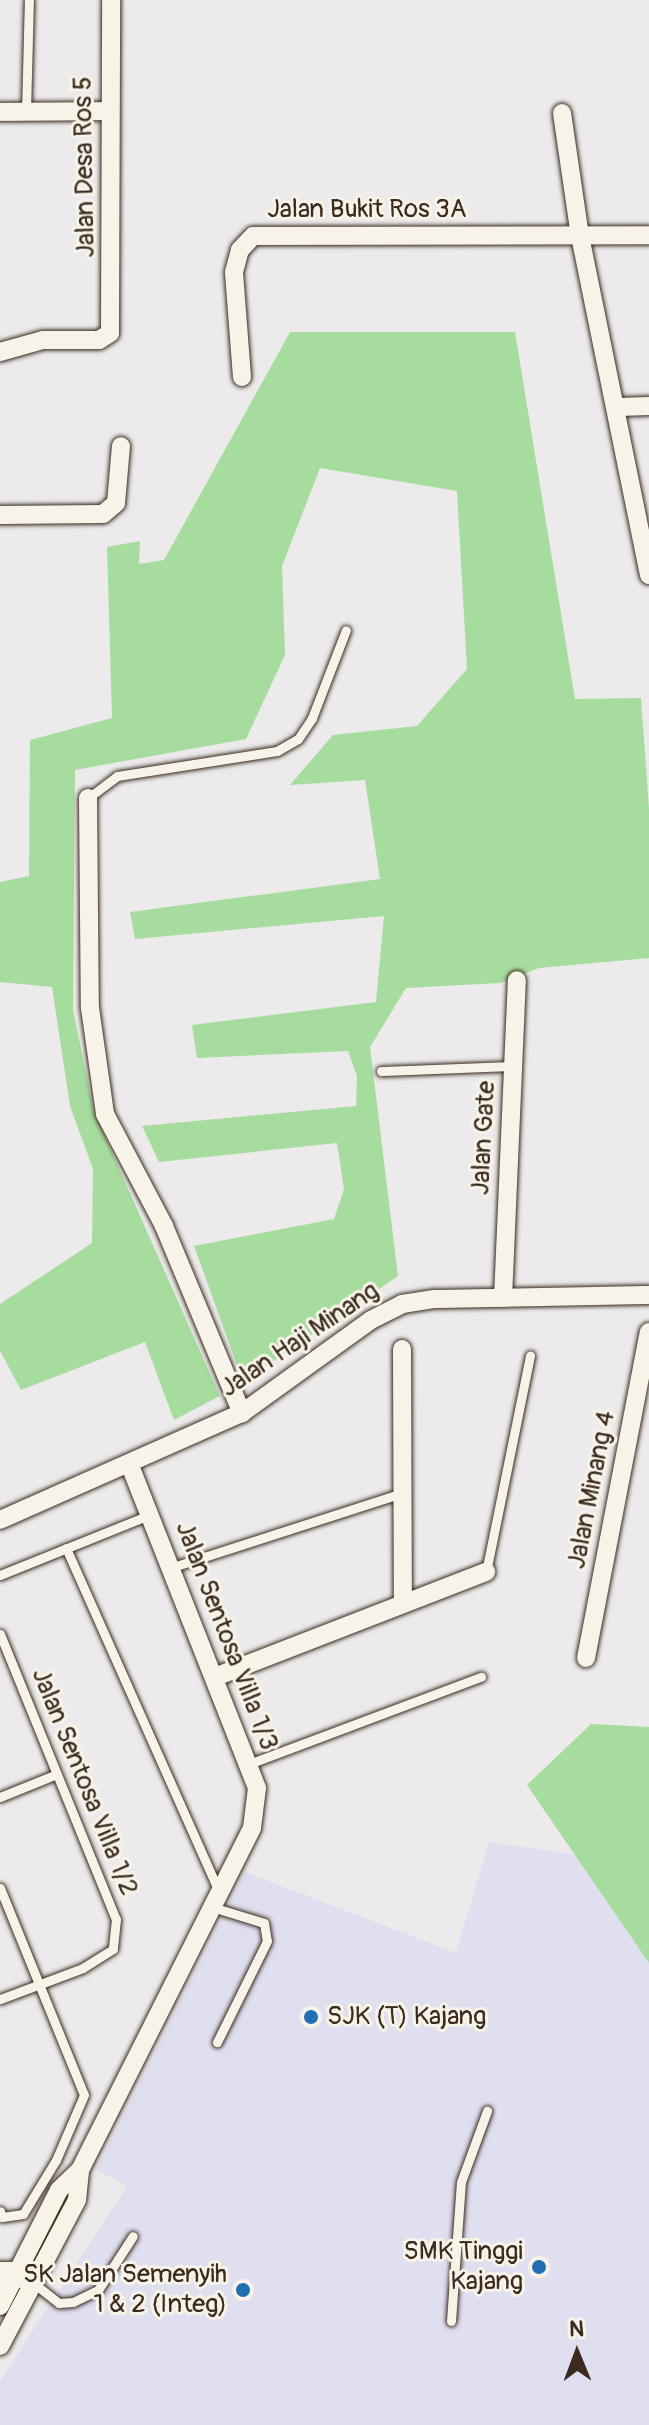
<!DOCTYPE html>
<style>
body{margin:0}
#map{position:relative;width:649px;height:2425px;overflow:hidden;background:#eceaeb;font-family:Pangolin,sans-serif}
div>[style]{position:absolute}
.built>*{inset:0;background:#dfdfef}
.green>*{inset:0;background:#a7dc9f}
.roads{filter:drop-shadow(0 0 2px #3b2a1e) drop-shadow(0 0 2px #3b2a1e)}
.lane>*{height:9px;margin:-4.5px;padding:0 4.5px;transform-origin:4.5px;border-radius:4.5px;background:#f7f3e8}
.street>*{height:18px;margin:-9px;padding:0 9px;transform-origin:9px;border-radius:9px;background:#f7f3e8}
.secondary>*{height:26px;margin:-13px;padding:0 13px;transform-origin:13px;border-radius:13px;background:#f7f3e8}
.dots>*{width:22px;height:22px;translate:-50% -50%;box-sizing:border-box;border:4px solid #f7f3e8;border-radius:50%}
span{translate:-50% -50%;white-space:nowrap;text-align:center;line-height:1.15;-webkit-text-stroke:6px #f7f3e8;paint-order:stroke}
.street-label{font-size:26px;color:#3b2a1e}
.poi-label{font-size:26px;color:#3b2a1e}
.left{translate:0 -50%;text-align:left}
.right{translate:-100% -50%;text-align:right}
.north{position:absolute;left:537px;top:2313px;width:80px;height:80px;-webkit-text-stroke:6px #f7f3e8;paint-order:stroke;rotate:359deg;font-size:22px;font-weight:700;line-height:32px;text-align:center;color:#3b2a1e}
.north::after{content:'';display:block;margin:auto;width:28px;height:36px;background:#3b2a1e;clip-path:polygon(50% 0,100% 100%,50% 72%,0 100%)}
</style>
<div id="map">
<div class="built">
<i style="clip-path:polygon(489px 1842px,649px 1866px,649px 2425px,0 2425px,0 2381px,127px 2186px,96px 2170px,245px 1872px,456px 1953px)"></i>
</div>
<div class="green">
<i style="clip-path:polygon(290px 332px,515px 332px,575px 699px,641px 698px,649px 809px,649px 958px,539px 968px,500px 983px,406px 988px,370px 1047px,398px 1276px,243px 1382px,194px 1246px,334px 1219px,344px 1189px,337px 1143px,159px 1162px,142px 1126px,356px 1106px,357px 1076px,348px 1051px,197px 1058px,192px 1025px,376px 1002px,384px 916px,135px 939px,130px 912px,380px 879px,365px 780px,290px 785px,333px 735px,417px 726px,467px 669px,457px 491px,320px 468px,282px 566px,285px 655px,246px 739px,75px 770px,73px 1010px,94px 1112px,220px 1396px,174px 1420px,145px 1342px,21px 1390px,0 1351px,0 1304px,92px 1243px,93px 1169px,70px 1106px,52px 987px,0 982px,0 882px,29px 876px,30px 740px,112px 718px,107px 547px,140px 541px,139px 564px,164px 560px)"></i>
<i style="clip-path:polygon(591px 1724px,649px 1727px,649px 1963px,527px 1785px)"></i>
</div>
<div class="roads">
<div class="lane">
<i style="left:26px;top:112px;width:112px;rotate:-88.5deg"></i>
<i style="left:88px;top:798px;width:36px;rotate:-37deg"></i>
<i style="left:117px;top:776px;width:162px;rotate:-8.9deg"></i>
<i style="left:277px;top:751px;width:24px;rotate:-30deg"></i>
<i style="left:298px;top:739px;width:25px;rotate:-56deg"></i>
<i style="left:312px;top:718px;width:94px;rotate:-68.9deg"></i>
<i style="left:381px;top:1071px;width:132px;rotate:-2.2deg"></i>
<i style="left:66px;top:1548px;width:376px;rotate:66deg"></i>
<i style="left:173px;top:1567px;width:241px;rotate:-17.9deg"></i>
<i style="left:486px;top:1572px;width:221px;rotate:-78.5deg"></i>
<i style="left:0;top:1575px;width:161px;rotate:-21.9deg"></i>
<i style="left:0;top:1634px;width:308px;rotate:67.9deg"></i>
<i style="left:116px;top:1919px;width:30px;rotate:96deg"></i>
<i style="left:113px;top:1949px;width:36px;rotate:148deg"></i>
<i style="left:83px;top:1968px;width:89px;rotate:159.5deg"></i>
<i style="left:249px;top:1764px;width:248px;rotate:-20.6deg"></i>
<i style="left:0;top:1797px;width:61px;rotate:-22deg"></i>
<i style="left:0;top:1888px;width:223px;rotate:67.9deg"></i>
<i style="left:84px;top:2095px;width:71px;rotate:113.3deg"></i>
<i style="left:56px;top:2160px;width:63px;rotate:121.4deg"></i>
<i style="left:23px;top:2214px;width:21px;rotate:172deg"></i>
<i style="left:2px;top:2217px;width:6px;rotate:-108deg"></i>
<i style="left:212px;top:1907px;width:54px;rotate:17.1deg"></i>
<i style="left:264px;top:1923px;width:18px;rotate:81deg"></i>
<i style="left:267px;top:1941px;width:113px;rotate:116.3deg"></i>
<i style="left:32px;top:2282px;width:34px;rotate:38deg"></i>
<i style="left:59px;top:2303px;width:14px;rotate:-4deg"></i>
<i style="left:73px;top:2302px;width:28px;rotate:-26deg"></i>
<i style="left:98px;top:2290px;width:64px;rotate:-57.1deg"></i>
<i style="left:451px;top:2321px;width:139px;rotate:-85.9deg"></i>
<i style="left:461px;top:2182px;width:76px;rotate:-69.9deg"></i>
</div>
<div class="street">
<i style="left:0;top:112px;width:110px;rotate:-0.5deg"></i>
<i style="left:562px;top:113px;width:124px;rotate:81.7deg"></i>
<i style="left:580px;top:236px;width:346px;rotate:78.5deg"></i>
<i style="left:0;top:352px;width:45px;rotate:-15.6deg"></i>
<i style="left:43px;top:340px;width:56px"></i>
<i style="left:99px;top:340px;width:13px;rotate:-32deg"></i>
<i style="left:110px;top:333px;width:333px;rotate:-89.8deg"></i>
<i style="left:242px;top:377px;width:105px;rotate:-94.4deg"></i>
<i style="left:234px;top:272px;width:23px;rotate:-75deg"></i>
<i style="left:240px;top:250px;width:19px;rotate:-47deg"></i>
<i style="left:253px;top:236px;width:396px;rotate:-0.1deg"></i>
<i style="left:618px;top:407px;width:31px;rotate:-2deg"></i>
<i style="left:0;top:515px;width:103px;rotate:-0.6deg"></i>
<i style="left:103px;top:514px;width:17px;rotate:-40deg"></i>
<i style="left:116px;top:503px;width:57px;rotate:-85deg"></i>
<i style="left:88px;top:798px;width:210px;rotate:89.5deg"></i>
<i style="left:90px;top:1008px;width:107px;rotate:81.9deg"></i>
<i style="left:105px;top:1114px;width:127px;rotate:62.2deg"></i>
<i style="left:164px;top:1226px;width:203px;rotate:67.4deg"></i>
<i style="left:503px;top:1298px;width:318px;rotate:-87.5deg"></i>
<i style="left:402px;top:1349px;width:255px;rotate:89.8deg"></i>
<i style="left:0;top:1520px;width:265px;rotate:-23.9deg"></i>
<i style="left:242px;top:1413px;width:159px;rotate:-35.8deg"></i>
<i style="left:371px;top:1320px;width:35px;rotate:-27deg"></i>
<i style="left:402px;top:1304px;width:33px;rotate:-9deg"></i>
<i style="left:435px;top:1299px;width:214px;rotate:-1.1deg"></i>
<i style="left:586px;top:1658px;width:332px;rotate:-79.1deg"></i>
<i style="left:215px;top:1677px;width:291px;rotate:-21.2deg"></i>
<i style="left:0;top:2306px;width:130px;rotate:-63deg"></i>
<i style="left:59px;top:2190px;width:29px;rotate:-44deg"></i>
<i style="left:80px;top:2170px;width:383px;rotate:-63.3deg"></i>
<i style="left:252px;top:1828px;width:40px;rotate:-82.9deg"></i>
<i style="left:257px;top:1788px;width:346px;rotate:-111.5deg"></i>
<i style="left:0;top:2346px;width:165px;rotate:-62.2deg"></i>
<i style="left:77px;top:2200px;width:30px;rotate:-84deg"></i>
</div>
<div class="secondary">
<i style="left:0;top:2275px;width:18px"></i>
</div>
</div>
<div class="dots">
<i style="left:311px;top:2017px;background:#1f6fb2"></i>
<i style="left:539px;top:2267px;background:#1f6fb2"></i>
<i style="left:243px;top:2290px;background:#1f6fb2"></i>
</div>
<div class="street-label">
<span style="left:85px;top:167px;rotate:-91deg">Jalan Desa Ros 5</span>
<span style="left:367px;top:210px">Jalan Bukit Ros 3A</span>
<span style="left:484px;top:1138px;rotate:-87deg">Jalan Gate</span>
<span style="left:300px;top:1340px;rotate:-34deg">Jalan Haji Minang</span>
<span style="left:592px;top:1490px;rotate:-79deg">Jalan Minang 4</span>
<span style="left:226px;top:1636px;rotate:69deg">Jalan Sentosa Villa 1/3</span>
<span style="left:84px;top:1782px;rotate:68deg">Jalan Sentosa Villa 1/2</span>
</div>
<div class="poi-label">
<span class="left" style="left:327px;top:2017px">SJK (T) Kajang</span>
<span class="right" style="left:523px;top:2267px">SMK Tinggi<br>Kajang</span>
<span class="right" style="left:227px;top:2290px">SK Jalan Semenyih<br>1 &amp; 2 (Integ)</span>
</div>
<div class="north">N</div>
</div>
